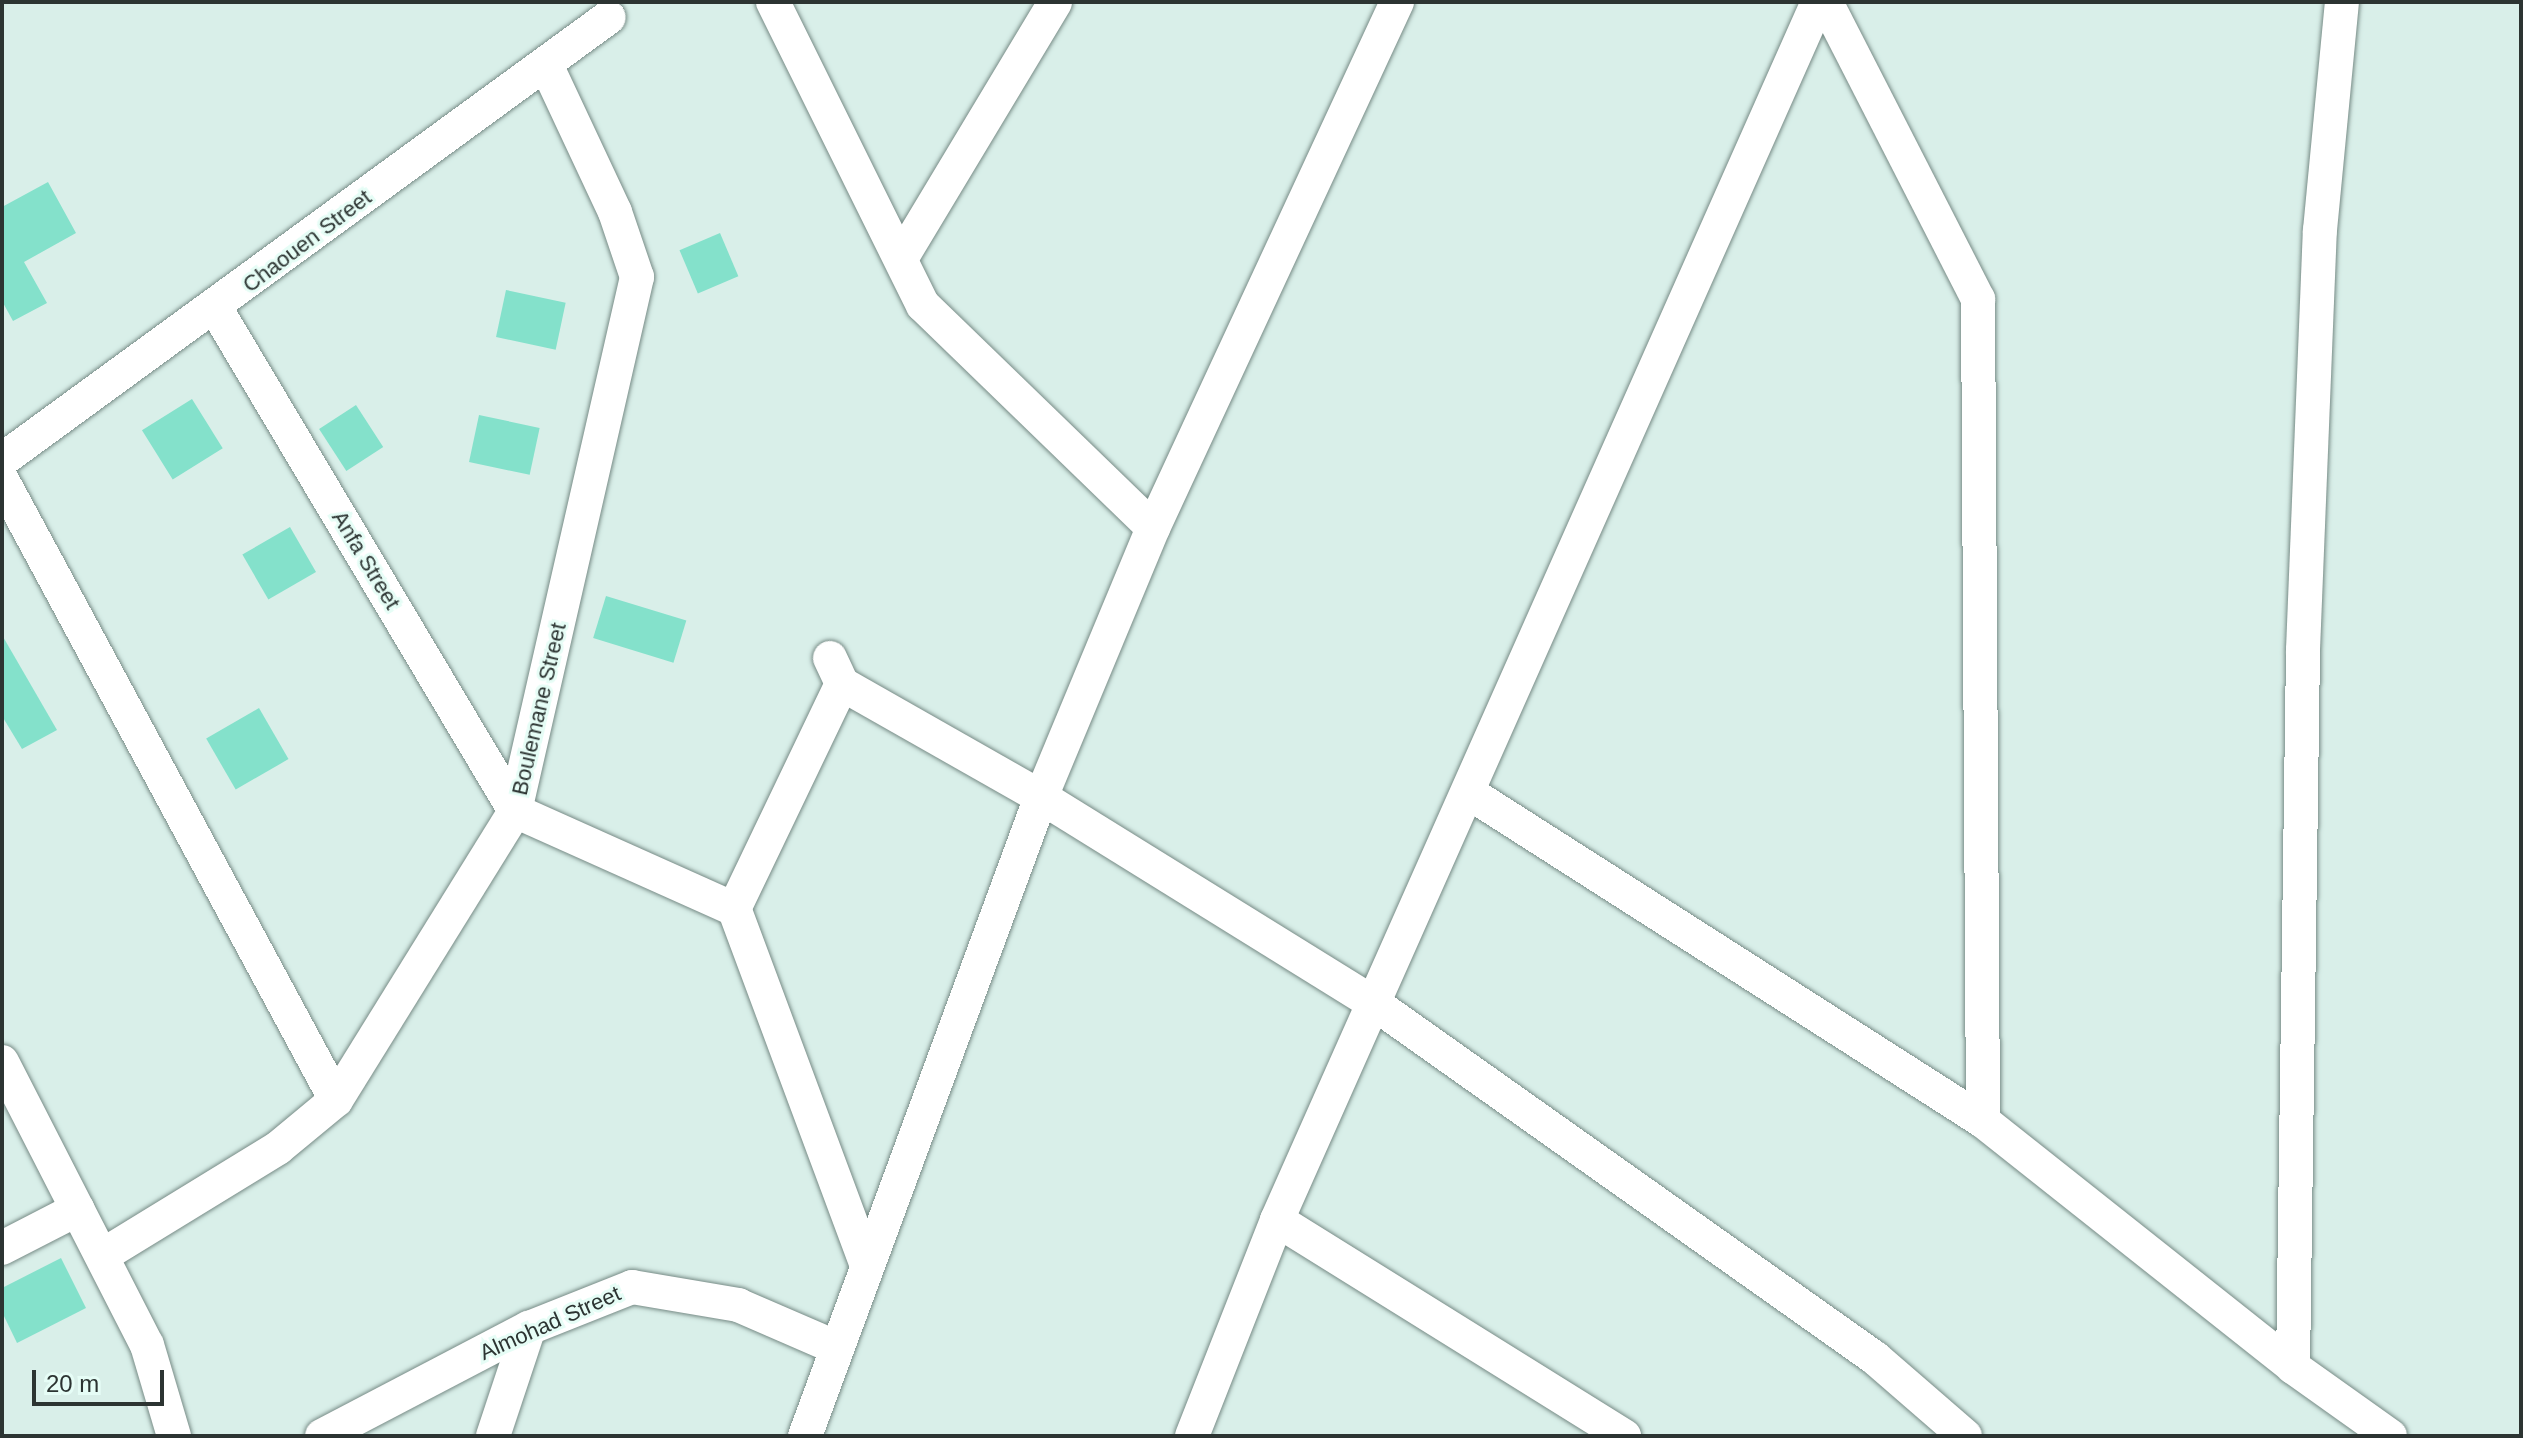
<!DOCTYPE html>
<style>
body{margin:0}
#map{position:relative;width:2523px;height:1438px;overflow:hidden;background:#d9efe9;font-family:Helvetica,sans-serif}
div>[style]{position:absolute}
.building>*{inset:0;background:#84e1cb;transform-origin:0 0}
.roads{filter:drop-shadow(0 0 2px #778b86) drop-shadow(0 0 2px #778b86)}
.street>*{height:34px;margin:-17px;padding:0 17px;transform-origin:17px;border-radius:17px;background:#fff}
span{translate:-50% -50%;white-space:nowrap;text-align:center;line-height:1.15;-webkit-text-stroke:6px #e6fdf6;paint-order:stroke}
.street-label{font-size:22px;color:#2c3432}
.frame{position:absolute;inset:0;border:4px solid #2c3432;pointer-events:none}
.scale{position:absolute;left:32px;top:1370px;width:132px;height:36px;box-sizing:border-box;border:4px solid #2c3432;border-top:0;padding-left:10px;font-size:24px;line-height:28px;white-space:nowrap;color:#2c3432;-webkit-text-stroke:6px #e6fdf6;paint-order:stroke}
</style>
<div id="map">
<div class="building">
<i style="clip-path:polygon(48px 182px,76px 233px,24px 262px,47px 303px,13px 321px,2px 301px,2px 207px)"></i>
<i style="left:720px;top:233px;width:47px;height:44px;rotate:67deg"></i>
<i style="left:506px;top:290px;width:61px;height:48px;rotate:12deg"></i>
<i style="left:192px;top:399px;width:58px;height:59px;rotate:58deg"></i>
<i style="left:356px;top:405px;width:50px;height:44px;rotate:57deg"></i>
<i style="left:479px;top:415px;width:62px;height:48px;rotate:12deg"></i>
<i style="left:290px;top:527px;width:52px;height:55px;rotate:60deg"></i>
<i style="left:606px;top:596px;width:84px;height:44px;rotate:17deg"></i>
<i style="clip-path:polygon(2px 635px,57px 730px,22px 749px,2px 716px)"></i>
<i style="left:259px;top:708px;width:59px;height:61px;rotate:60deg"></i>
<i style="clip-path:polygon(61px 1258px,86px 1308px,17px 1343px,2px 1312px,2px 1288px)"></i>
</div>
<div class="roads">
<div class="street">
<i style="left:773px;top:2px;width:338px;rotate:63.7deg"></i>
<i style="left:923px;top:305px;width:320px;rotate:44.1deg"></i>
<i style="left:1826px;top:2px;width:334px;rotate:62.9deg"></i>
<i style="left:1978px;top:299px;width:822px;rotate:89.65deg"></i>
<i style="left:902px;top:257px;width:297px;rotate:-59deg"></i>
<i style="left:216px;top:309px;width:584px;rotate:59.22deg"></i>
<i style="left:515px;top:811px;width:240px;rotate:24.1deg"></i>
<i style="left:2px;top:460px;width:751px;rotate:-36.12deg"></i>
<i style="left:2px;top:480px;width:704px;rotate:61.69deg"></i>
<i style="left:830px;top:658px;width:29px;rotate:65deg"></i>
<i style="left:1471px;top:794px;width:608px;rotate:32.57deg"></i>
<i style="left:1983px;top:1121px;width:396px;rotate:38.4deg"></i>
<i style="left:2293px;top:1367px;width:119px;rotate:35.4deg"></i>
<i style="left:2px;top:1062px;width:318px;rotate:62.9deg"></i>
<i style="left:147px;top:1345px;width:95px;rotate:73.5deg"></i>
<i style="left:1277px;top:1220px;width:409px;rotate:31.9deg"></i>
<i style="left:2px;top:1248px;width:85px;rotate:-27.2deg"></i>
<i style="left:105px;top:1254px;width:203px;rotate:-31.5deg"></i>
<i style="left:278px;top:1148px;width:75px;rotate:-39.6deg"></i>
<i style="left:336px;top:1100px;width:340px;rotate:-58.2deg"></i>
<i style="left:515px;top:811px;width:548px;rotate:-77.13deg"></i>
<i style="left:637px;top:277px;width:69px;rotate:-108.7deg"></i>
<i style="left:615px;top:212px;width:162px;rotate:-115.1deg"></i>
<i style="left:866px;top:1263px;width:378px;rotate:-110.4deg"></i>
<i style="left:734px;top:909px;width:250px;rotate:-64.4deg"></i>
<i style="left:842px;top:684px;width:229px;rotate:29.6deg"></i>
<i style="left:1041px;top:797px;width:393px;rotate:31.8deg"></i>
<i style="left:1375px;top:1004px;width:613px;rotate:35.3deg"></i>
<i style="left:1875px;top:1358px;width:119px;rotate:40.9deg"></i>
<i style="left:2293px;top:1367px;width:717px;rotate:-89.2deg"></i>
<i style="left:2303px;top:650px;width:420px;rotate:-87.7deg"></i>
<i style="left:2320px;top:230px;width:229px;rotate:-84.5deg"></i>
<i style="left:322px;top:1436px;width:233px;rotate:-27.6deg"></i>
<i style="left:529px;top:1328px;width:111px;rotate:-21.7deg"></i>
<i style="left:632px;top:1287px;width:108px;rotate:9.6deg"></i>
<i style="left:738px;top:1305px;width:106px;rotate:23.4deg"></i>
<i style="left:493px;top:1436px;width:114px;rotate:-71.6deg"></i>
<i style="left:805px;top:1436px;width:681px;rotate:-69.73deg"></i>
<i style="left:1041px;top:797px;width:291px;rotate:-67.4deg"></i>
<i style="left:1153px;top:528px;width:580px;rotate:-65.11deg"></i>
<i style="left:1192px;top:1436px;width:232px;rotate:-68.5deg"></i>
<i style="left:1277px;top:1220px;width:1333px;rotate:-66.05deg"></i>
</div>
</div>
<div class="street-label">
<span style="left:307px;top:241px;rotate:-37deg">Chaouen Street</span>
<span style="left:366px;top:560px;rotate:59deg">Anfa Street</span>
<span style="left:539px;top:709px;rotate:-77deg">Boulemane Street</span>
<span style="left:550px;top:1323px;rotate:-24deg">Almohad Street</span>
</div>
<div class="frame"></div>
<div class="scale">20 m</div>
</div>
